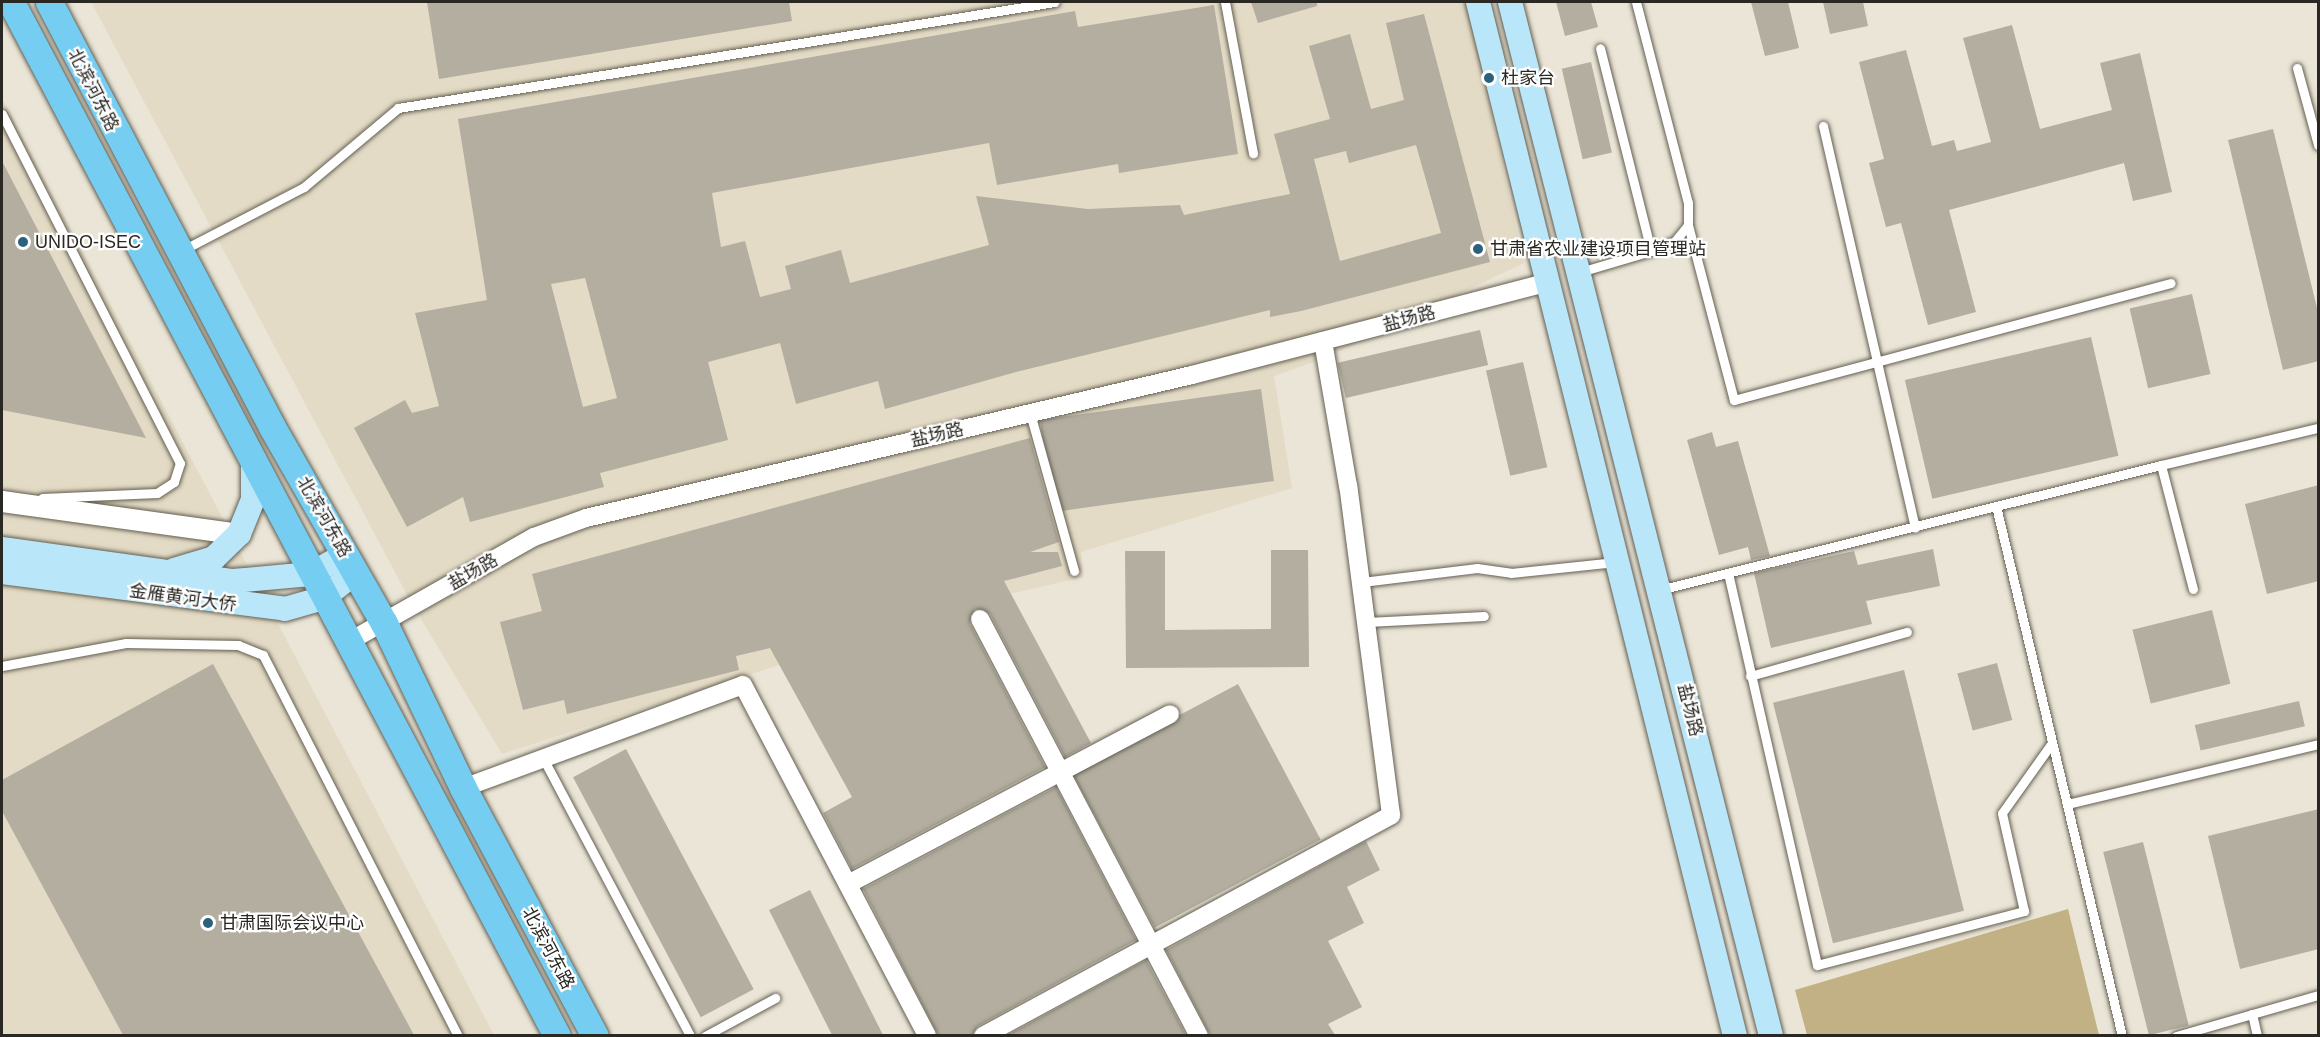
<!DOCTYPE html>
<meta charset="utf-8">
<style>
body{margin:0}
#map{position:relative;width:2320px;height:1037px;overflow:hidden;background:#eae5d6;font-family:Helvetica,"Noto Sans SC",sans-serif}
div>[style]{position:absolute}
.built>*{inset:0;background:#e3dbc5}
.green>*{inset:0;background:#c1b185}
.building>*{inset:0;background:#b3aea0;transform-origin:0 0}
.roads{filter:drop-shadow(0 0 2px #645f52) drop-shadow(0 0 2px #645f52)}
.service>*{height:9px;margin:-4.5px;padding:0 4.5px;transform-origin:4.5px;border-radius:4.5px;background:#fff}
.minor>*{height:18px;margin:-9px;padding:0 9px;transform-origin:9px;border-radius:9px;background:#fff}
.tertiary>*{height:21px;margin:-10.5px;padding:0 10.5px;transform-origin:10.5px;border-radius:10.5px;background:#fff}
.secondary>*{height:24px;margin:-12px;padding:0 12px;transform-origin:12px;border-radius:12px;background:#bae6f9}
.primary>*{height:27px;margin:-13.5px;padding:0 13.5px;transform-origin:13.5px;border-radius:13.5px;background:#75cef2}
.dots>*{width:16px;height:16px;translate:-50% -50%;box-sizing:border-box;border:3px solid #fff;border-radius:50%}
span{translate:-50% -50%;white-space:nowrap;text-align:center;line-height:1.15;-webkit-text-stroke:4.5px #fff;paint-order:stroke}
.poi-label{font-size:18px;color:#2a2823}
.left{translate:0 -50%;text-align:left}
.street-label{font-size:18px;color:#2a2823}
.frame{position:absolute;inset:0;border:3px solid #2a2823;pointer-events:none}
</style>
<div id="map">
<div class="built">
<i style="clip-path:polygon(91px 2px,1467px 2px,1524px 263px,1325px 358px,1274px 376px,1292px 488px,1081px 552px,1083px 577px,979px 601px,502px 754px,412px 604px)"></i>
<i style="clip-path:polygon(2px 98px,494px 1035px,2px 1035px)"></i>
</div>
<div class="green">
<i style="clip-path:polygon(2068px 909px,2099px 1035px,1807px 1035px,1795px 990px)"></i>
</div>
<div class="building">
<i style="clip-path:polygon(427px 2px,789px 2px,792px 21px,439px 79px)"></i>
<i style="clip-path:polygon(1251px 2px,1317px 2px,1317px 6px,1258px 23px)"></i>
<i style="clip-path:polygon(1556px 2px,1591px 2px,1598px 27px,1565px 36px)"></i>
<i style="clip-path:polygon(1751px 2px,1788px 2px,1799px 48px,1765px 56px)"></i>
<i style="clip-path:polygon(1823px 2px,1863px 2px,1868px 26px,1830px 34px)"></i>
<i style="clip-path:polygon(evenodd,1214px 5px,1238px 154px,1119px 173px,1118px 164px,997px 185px,989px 143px,712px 193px,721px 247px,745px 241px,760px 297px,791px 289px,785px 266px,841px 250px,850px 283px,989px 245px,976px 196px,1088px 209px,1180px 205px,1184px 215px,1290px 194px,1274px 134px,1330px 119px,1309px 46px,1350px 34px,1371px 109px,1404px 100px,1386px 23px,1424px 14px,1490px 262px,1301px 311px,1270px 317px,1270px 310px,1016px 372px,885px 409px,878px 381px,796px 404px,780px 343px,708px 362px,728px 440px,600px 473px,604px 487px,470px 522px,463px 497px,407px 527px,354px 428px,405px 400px,412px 413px,439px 406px,415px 313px,487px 300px,458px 119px,1075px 11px,1078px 27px,1214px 5px,1416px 145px,1441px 233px,1340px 261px,1314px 159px,1346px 151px,1349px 163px,1416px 145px,1214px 5px,585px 278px,617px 398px,583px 407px,551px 284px,585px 278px)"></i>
<i style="clip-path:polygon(2012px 25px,2040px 129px,2112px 110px,2100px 63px,2140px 53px,2172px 192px,2133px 201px,2124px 163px,1949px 210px,1976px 312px,1928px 325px,1901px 223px,1886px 227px,1869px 163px,1884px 159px,1859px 62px,1906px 50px,1932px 146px,1954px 140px,1957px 151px,1991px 142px,1963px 38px)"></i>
<i style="left:1591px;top:62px;width:93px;height:30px;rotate:77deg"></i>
<i style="clip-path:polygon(2273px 129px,2319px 316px,2319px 361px,2283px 370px,2228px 140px)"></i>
<i style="clip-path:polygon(2px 161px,146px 438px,2px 410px)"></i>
<i style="left:2192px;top:294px;width:82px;height:64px;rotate:77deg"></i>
<i style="left:1480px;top:330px;width:36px;height:146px;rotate:77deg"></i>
<i style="left:2091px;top:337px;width:122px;height:191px;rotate:77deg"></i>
<i style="left:1523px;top:362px;width:108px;height:38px;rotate:77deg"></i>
<i style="left:1261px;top:389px;width:93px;height:223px;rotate:82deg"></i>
<i style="clip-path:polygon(1712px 432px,1716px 447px,1738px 441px,1770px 556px,1751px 560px,1748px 547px,1719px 555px,1687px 440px)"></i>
<i style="clip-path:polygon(1030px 438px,1059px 542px,1030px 552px,1058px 552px,1062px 566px,1004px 581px,1091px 743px,1065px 757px,990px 614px,975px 609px,970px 624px,1045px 767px,852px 869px,823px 813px,852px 797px,770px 648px,736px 656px,739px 670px,567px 714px,564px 700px,523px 710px,500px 622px,542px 611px,532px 574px)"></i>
<i style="clip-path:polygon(2319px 485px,2319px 581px,2267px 594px,2245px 504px)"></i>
<i style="clip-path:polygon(1933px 549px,1940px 586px,1866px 601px,1872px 624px,1771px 648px,1754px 573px,1854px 551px,1858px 565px)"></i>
<i style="clip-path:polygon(1271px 550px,1308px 550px,1309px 667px,1126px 668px,1125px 551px,1165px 551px,1165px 630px,1271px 629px)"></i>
<i style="left:2212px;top:610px;width:76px;height:82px;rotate:76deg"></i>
<i style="left:1997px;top:663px;width:59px;height:41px;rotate:75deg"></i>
<i style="clip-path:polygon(213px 664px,414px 1035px,123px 1035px,2px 811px,2px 780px)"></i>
<i style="left:1904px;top:670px;width:248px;height:135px;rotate:76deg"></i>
<i style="left:1238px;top:684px;width:176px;height:188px;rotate:62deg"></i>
<i style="left:2299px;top:701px;width:26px;height:107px;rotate:77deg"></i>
<i style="left:626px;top:749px;width:272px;height:60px;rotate:62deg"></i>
<i style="clip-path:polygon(1056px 787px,1136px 940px,978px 1026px,972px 1035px,938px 1035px,863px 889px)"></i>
<i style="clip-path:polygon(2319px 809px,2319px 949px,2240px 969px,2208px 836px)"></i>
<i style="clip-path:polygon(1366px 841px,1380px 870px,1347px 887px,1364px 923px,1328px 941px,1362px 1007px,1328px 1024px,1335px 1035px,1210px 1035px,1166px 950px)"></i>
<i style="left:2143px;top:842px;width:189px;height:41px;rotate:76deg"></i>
<i style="clip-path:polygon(810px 890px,883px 1035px,832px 1035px,769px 910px)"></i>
<i style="clip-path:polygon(1146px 960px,1186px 1035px,1008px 1035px)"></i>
</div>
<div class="roads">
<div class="service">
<i style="left:1225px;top:2px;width:154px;rotate:79.5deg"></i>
<i style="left:1636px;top:2px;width:208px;rotate:75.5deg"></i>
<i style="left:1688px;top:203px;width:22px;rotate:90deg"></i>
<i style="left:1688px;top:225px;width:22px;rotate:129deg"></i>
<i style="left:1674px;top:242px;width:25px;rotate:159deg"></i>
<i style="left:2297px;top:68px;width:80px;rotate:74.7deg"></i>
<i style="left:2px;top:114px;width:392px;rotate:63deg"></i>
<i style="left:180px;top:463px;width:20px;rotate:108deg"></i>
<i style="left:174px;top:482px;width:20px;rotate:147deg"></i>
<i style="left:157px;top:493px;width:115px;rotate:177.5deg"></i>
<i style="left:1823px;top:126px;width:412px;rotate:77.1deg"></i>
<i style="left:1688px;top:225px;width:181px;rotate:75.3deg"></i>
<i style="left:1734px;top:400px;width:452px;rotate:-15deg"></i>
<i style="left:183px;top:250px;width:136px;rotate:-27.5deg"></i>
<i style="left:304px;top:187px;width:123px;rotate:-40deg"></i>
<i style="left:398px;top:108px;width:665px;rotate:-9.17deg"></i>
<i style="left:1580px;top:272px;width:74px;rotate:-16.5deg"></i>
<i style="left:1651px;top:251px;width:209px;rotate:-104.1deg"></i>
<i style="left:1030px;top:413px;width:164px;rotate:74.4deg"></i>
<i style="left:1996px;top:506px;width:545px;rotate:76.63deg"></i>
<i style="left:1728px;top:573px;width:402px;rotate:77.2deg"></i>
<i style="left:1817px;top:965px;width:214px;rotate:-14.6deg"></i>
<i style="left:2024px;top:911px;width:100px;rotate:-102.7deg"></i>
<i style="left:2002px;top:813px;width:86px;rotate:-54.5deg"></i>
<i style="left:1362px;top:582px;width:116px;rotate:-6.9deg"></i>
<i style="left:1477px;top:568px;width:34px;rotate:8deg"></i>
<i style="left:1511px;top:573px;width:105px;rotate:-6deg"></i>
<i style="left:2193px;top:589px;width:128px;rotate:-104.5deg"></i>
<i style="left:2161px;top:465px;width:161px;rotate:-13.3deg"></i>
<i style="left:1659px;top:590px;width:517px;rotate:-13.98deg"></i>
<i style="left:1367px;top:622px;width:117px;rotate:-2.9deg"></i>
<i style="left:2px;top:666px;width:126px;rotate:-10.5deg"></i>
<i style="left:126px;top:643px;width:112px;rotate:1deg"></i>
<i style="left:238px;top:645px;width:27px;rotate:22deg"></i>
<i style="left:263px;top:655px;width:428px;rotate:62.9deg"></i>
<i style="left:1750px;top:676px;width:163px;rotate:-15.7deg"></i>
<i style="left:543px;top:758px;width:314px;rotate:62.1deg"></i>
<i style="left:2067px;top:804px;width:258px;rotate:-13.4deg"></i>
<i style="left:2252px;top:1014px;width:23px;rotate:77deg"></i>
<i style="left:705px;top:1036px;width:80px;rotate:-28.5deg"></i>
<i style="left:2176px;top:1036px;width:148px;rotate:-16.1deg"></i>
</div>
<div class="minor">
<i style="left:980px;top:619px;width:471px;rotate:62.3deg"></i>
<i style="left:350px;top:641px;width:211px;rotate:-29.5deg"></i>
<i style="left:534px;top:537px;width:55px;rotate:-20.1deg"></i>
<i style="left:586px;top:518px;width:623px;rotate:-13.28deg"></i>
<i style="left:1192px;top:375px;width:366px;rotate:-14.6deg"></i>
<i style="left:463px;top:788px;width:298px;rotate:-20.2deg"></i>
<i style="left:743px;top:685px;width:396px;rotate:62.3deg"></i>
<i style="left:848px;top:884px;width:364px;rotate:-27.8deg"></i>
<i style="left:983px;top:1036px;width:464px;rotate:-28.4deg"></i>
<i style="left:1391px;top:815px;width:332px;rotate:-97.4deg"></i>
<i style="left:1348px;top:486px;width:147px;rotate:-99.8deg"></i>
</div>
<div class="tertiary">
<i style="left:2px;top:501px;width:239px;rotate:7.9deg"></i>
</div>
<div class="secondary">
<i style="left:1478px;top:2px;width:1065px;rotate:76.04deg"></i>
<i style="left:1510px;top:2px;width:1066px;rotate:75.83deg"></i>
<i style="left:2px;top:549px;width:233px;rotate:7.9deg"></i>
<i style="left:233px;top:581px;width:78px;rotate:-5.1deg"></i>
<i style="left:311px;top:574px;width:40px;rotate:-29.7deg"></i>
<i style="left:174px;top:570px;width:42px;rotate:-16.7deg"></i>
<i style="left:214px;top:558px;width:35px;rotate:-44deg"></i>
<i style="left:239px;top:534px;width:37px;rotate:-68deg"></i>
<i style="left:253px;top:500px;width:32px;rotate:-90deg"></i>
<i style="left:2px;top:572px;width:285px;rotate:7.4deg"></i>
<i style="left:285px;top:609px;width:40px;rotate:-16deg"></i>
<i style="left:323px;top:598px;width:42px;rotate:-38.2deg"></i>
</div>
<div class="primary">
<i style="left:11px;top:2px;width:1169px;rotate:62.16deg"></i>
<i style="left:49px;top:2px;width:480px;rotate:62.3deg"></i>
<i style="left:272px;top:427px;width:226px;rotate:60.3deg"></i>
<i style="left:384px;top:623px;width:183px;rotate:64.4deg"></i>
<i style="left:463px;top:788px;width:281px;rotate:62deg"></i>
</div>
</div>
<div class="dots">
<i style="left:1489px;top:78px;background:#2b617c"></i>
<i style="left:23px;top:242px;background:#2b617c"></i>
<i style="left:1478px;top:249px;background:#2b617c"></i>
<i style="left:208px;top:923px;background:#2b617c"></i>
</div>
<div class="poi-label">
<span class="left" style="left:1501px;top:78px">杜家台</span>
<span class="left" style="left:35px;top:242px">UNIDO-ISEC</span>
<span class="left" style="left:1490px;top:249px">甘肃省农业建设项目管理站</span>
<span class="left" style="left:220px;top:923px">甘肃国际会议中心</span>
</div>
<div class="street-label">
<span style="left:93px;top:90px;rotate:63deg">北滨河东路</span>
<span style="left:1409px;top:319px;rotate:-15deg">盐场路</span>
<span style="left:937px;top:435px;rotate:-13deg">盐场路</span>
<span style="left:324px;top:517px;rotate:60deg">北滨河东路</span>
<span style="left:473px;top:572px;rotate:-30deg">盐场路</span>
<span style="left:183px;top:598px;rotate:8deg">金雁黄河大侨</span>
<span style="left:1690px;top:710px;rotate:76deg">盐场路</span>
<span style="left:548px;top:948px;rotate:62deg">北滨河东路</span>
</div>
<div class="frame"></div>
</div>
